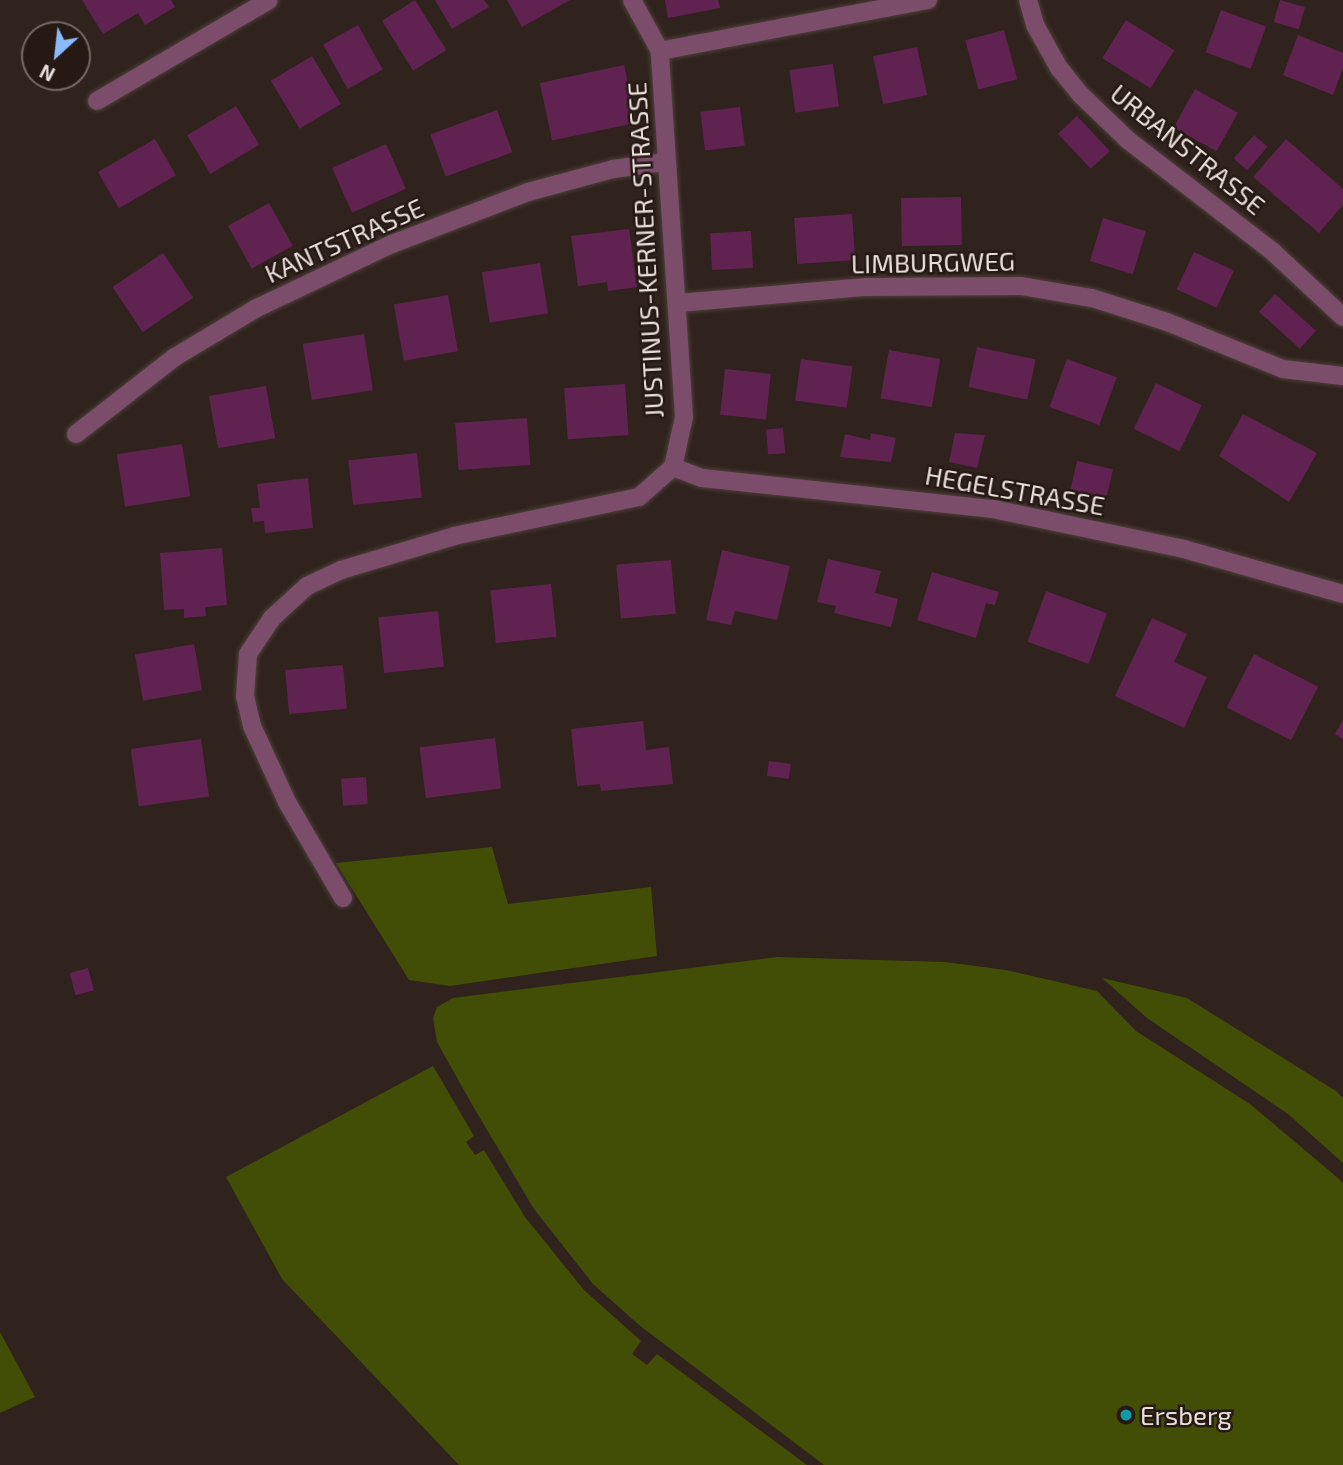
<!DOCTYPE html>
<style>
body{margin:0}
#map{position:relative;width:1343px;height:1465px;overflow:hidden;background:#30221d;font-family:"Exo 2",sans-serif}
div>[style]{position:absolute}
.green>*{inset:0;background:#424d06}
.building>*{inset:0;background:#602351;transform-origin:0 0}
.roads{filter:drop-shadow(0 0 2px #4d403b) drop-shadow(0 0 2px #4d403b)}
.street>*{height:18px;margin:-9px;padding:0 9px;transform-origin:9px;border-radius:9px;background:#7c4d6b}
.dots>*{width:19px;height:19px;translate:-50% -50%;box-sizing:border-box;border:4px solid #261914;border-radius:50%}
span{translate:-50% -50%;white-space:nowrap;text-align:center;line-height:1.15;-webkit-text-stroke:5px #261914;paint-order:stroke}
.street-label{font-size:26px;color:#e8dfdb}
.poi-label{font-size:26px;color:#e8dfdb}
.left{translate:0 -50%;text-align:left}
.north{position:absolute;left:21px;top:21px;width:70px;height:70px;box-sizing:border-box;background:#261914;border:2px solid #746864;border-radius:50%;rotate:207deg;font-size:19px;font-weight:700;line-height:28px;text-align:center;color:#e8dfdb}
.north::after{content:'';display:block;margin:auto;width:24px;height:32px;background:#8abafc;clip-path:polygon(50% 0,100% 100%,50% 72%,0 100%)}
</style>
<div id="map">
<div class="green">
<i style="clip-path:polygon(492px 847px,508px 904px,651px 887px,657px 956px,450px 986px,409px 980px,336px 863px)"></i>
<i style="clip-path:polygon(777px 957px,945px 962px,1006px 970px,1097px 991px,1136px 1031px,1250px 1104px,1339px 1179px,1343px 1183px,1343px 1465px,824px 1465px,639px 1325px,593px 1284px,534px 1209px,474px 1108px,437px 1042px,433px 1018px,437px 1007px,453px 998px)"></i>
<i style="clip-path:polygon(1102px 978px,1187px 998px,1336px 1091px,1343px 1098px,1343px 1163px,1288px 1114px,1147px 1018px)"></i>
<i style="clip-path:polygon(433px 1066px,474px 1136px,466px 1142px,475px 1155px,484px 1150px,525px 1217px,584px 1290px,641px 1341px,632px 1354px,647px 1365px,657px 1354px,807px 1465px,459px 1465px,282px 1279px,226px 1177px)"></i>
<i style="clip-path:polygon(0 1332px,35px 1397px,0 1413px)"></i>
</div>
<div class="building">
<i style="clip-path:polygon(82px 0,171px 0,175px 7px,145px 25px,138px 13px,103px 34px)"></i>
<i style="left:415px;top:0;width:59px;height:39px;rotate:58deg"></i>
<i style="clip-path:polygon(435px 0,484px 0,489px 7px,452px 29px)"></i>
<i style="clip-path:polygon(507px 0,570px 0,522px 27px)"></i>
<i style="clip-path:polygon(665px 0,718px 0,720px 8px,668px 18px)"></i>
<i style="left:1280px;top:0;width:26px;height:23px;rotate:16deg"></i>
<i style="left:1221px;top:10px;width:48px;height:45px;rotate:20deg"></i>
<i style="left:1126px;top:20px;width:57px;height:45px;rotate:32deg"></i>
<i style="left:358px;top:25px;width:51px;height:40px;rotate:61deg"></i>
<i style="left:1004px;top:30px;width:51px;height:40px;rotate:75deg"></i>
<i style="clip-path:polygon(1298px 35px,1343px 53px,1343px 68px,1333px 95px,1283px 75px)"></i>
<i style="left:917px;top:47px;width:49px;height:45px;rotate:78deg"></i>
<i style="left:312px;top:56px;width:56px;height:48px;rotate:59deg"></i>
<i style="left:833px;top:64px;width:43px;height:44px;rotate:82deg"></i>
<i style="left:624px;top:65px;width:59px;height:86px;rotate:78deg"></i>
<i style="left:1195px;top:89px;width:49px;height:44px;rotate:29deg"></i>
<i style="left:236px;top:106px;width:45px;height:57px;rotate:59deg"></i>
<i style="left:740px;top:107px;width:39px;height:40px;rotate:83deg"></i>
<i style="left:497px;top:110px;width:45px;height:71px;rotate:70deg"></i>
<i style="left:1077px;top:116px;width:48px;height:26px;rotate:47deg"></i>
<i style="left:1254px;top:135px;width:18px;height:31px;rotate:41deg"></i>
<i style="left:155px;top:139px;width:42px;height:66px;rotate:60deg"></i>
<i style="clip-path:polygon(1286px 139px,1343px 189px,1343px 205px,1319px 233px,1253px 177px)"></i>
<i style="left:386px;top:144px;width:49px;height:59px;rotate:66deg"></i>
<i style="left:961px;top:197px;width:48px;height:60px;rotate:89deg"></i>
<i style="left:269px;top:203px;width:49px;height:47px;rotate:61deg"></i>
<i style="left:852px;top:214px;width:46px;height:58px;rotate:86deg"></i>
<i style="left:1103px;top:218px;width:45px;height:45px;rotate:17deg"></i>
<i style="clip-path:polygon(629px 229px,637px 287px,608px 291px,607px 282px,578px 286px,571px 236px)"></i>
<i style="left:751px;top:231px;width:37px;height:41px;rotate:87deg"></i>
<i style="left:1194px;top:252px;width:44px;height:41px;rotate:25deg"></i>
<i style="left:163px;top:253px;width:54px;height:61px;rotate:56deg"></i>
<i style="left:540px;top:263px;width:51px;height:59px;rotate:81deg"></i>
<i style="left:1275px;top:294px;width:55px;height:24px;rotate:42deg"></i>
<i style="left:448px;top:295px;width:57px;height:55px;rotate:80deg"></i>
<i style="left:364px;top:334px;width:57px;height:62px;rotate:81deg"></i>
<i style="left:977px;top:347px;width:60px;height:41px;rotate:12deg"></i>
<i style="left:889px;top:350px;width:52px;height:49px;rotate:10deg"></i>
<i style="left:801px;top:359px;width:52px;height:42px;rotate:8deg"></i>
<i style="left:1067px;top:359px;width:53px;height:51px;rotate:20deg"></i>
<i style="left:725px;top:369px;width:46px;height:46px;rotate:6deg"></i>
<i style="left:1156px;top:383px;width:51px;height:51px;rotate:26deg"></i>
<i style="left:625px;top:384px;width:51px;height:61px;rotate:86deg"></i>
<i style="left:266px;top:386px;width:53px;height:58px;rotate:80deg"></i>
<i style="clip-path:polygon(1243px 414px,1317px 453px,1289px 502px,1219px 456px)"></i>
<i style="left:527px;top:418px;width:47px;height:72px;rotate:86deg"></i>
<i style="left:783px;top:428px;width:25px;height:17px;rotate:85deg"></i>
<i style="clip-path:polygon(871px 433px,896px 438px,891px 462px,840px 457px,845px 434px,870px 440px)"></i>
<i style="clip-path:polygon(955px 433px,985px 435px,977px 468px,949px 462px)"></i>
<i style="left:182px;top:444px;width:53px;height:66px;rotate:81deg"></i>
<i style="left:417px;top:453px;width:45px;height:69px;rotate:84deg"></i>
<i style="left:1077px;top:461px;width:37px;height:31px;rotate:13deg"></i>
<i style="clip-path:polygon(308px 478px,313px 528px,265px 533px,264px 521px,253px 522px,251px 508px,260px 508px,257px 484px)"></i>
<i style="clip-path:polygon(222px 548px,227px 605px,205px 607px,206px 616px,184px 618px,184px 609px,164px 610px,160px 553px)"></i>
<i style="clip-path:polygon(722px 550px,790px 566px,777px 620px,735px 611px,731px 625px,706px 620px)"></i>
<i style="clip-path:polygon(828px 559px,881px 571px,875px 593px,898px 599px,891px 627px,834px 613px,836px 606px,817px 602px)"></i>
<i style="left:671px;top:560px;width:54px;height:55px;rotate:85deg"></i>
<i style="clip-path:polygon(932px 572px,999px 592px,995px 605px,986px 603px,976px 638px,917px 620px)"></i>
<i style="left:551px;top:584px;width:53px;height:61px;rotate:84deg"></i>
<i style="left:1046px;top:591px;width:65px;height:54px;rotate:20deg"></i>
<i style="left:438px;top:611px;width:56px;height:60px;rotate:84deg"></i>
<i style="clip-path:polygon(1152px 618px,1187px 634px,1174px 662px,1207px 677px,1184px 728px,1115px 696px)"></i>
<i style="left:194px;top:644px;width:47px;height:60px;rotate:80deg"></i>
<i style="left:1254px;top:654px;width:72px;height:60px;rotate:27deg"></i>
<i style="left:343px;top:665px;width:44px;height:58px;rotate:85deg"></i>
<i style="clip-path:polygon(1343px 720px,1343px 739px,1335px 734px)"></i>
<i style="clip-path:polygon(643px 721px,646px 750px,669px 747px,673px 784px,601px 791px,600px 784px,577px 786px,571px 729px)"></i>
<i style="left:495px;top:738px;width:51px;height:76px;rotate:83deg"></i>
<i style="left:201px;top:739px;width:58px;height:71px;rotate:82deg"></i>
<i style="left:769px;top:761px;width:22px;height:15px;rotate:8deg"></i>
<i style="left:366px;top:777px;width:27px;height:25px;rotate:86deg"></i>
<i style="left:88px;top:968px;width:23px;height:19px;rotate:75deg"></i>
</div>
<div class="roads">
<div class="street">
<i style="left:1028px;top:0;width:26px;rotate:74deg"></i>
<i style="left:1035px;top:25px;width:49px;rotate:60.8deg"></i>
<i style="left:1059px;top:68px;width:35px;rotate:51deg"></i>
<i style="left:1081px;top:95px;width:65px;rotate:43.8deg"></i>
<i style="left:1128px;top:140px;width:182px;rotate:37.6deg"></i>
<i style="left:1272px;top:251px;width:97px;rotate:42.9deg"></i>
<i style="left:660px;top:51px;width:273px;rotate:-10.8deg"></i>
<i style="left:97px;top:101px;width:199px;rotate:-30.4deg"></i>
<i style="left:678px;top:303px;width:189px;rotate:-4.9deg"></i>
<i style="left:866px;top:287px;width:155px;rotate:-0.4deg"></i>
<i style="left:1021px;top:286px;width:72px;rotate:9.6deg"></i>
<i style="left:1092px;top:298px;width:79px;rotate:17.7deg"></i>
<i style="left:1167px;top:322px;width:125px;rotate:22.1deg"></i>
<i style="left:1283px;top:369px;width:60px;rotate:6.7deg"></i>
<i style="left:76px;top:434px;width:125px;rotate:-37.9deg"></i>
<i style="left:175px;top:357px;width:96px;rotate:-30.9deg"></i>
<i style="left:257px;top:308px;width:149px;rotate:-25.4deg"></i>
<i style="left:392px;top:244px;width:146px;rotate:-20.9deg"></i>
<i style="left:528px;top:192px;width:88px;rotate:-15.1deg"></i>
<i style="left:613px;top:169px;width:51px;rotate:-7.8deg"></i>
<i style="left:673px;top:467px;width:31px;rotate:21deg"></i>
<i style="left:702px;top:478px;width:293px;rotate:6.1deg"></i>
<i style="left:993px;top:509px;width:195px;rotate:11.8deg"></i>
<i style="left:1184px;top:549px;width:165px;rotate:15.8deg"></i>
<i style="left:343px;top:898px;width:111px;rotate:-120.3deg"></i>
<i style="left:287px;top:802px;width:84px;rotate:-114.7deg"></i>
<i style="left:252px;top:726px;width:31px;rotate:-103deg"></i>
<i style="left:245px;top:696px;width:42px;rotate:-85.9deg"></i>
<i style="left:248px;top:654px;width:43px;rotate:-56.3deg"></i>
<i style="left:272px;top:618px;width:47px;rotate:-42.4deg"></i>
<i style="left:307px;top:586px;width:38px;rotate:-25deg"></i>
<i style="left:341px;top:570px;width:118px;rotate:-16.7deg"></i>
<i style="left:454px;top:536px;width:189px;rotate:-11.9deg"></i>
<i style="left:639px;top:497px;width:45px;rotate:-41.4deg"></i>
<i style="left:673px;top:467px;width:51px;rotate:-77.6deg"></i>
<i style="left:684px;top:417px;width:367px;rotate:-93.8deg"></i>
<i style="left:660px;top:51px;width:58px;rotate:-118.8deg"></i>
</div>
</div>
<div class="dots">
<i style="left:1126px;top:1415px;background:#0f9aa8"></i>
</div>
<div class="street-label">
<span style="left:1188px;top:149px;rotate:39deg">URBANSTRASSE</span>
<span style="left:344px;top:240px;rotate:-24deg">KANTSTRASSE</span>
<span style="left:645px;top:250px;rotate:-93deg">JUSTINUS-KERNER-STRASSE</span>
<span style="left:933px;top:262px;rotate:-1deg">LIMBURGWEG</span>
<span style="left:1015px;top:490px;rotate:10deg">HEGELSTRASSE</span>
</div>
<div class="poi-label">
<span class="left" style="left:1140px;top:1415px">Ersberg</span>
</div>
<div class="north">N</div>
</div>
